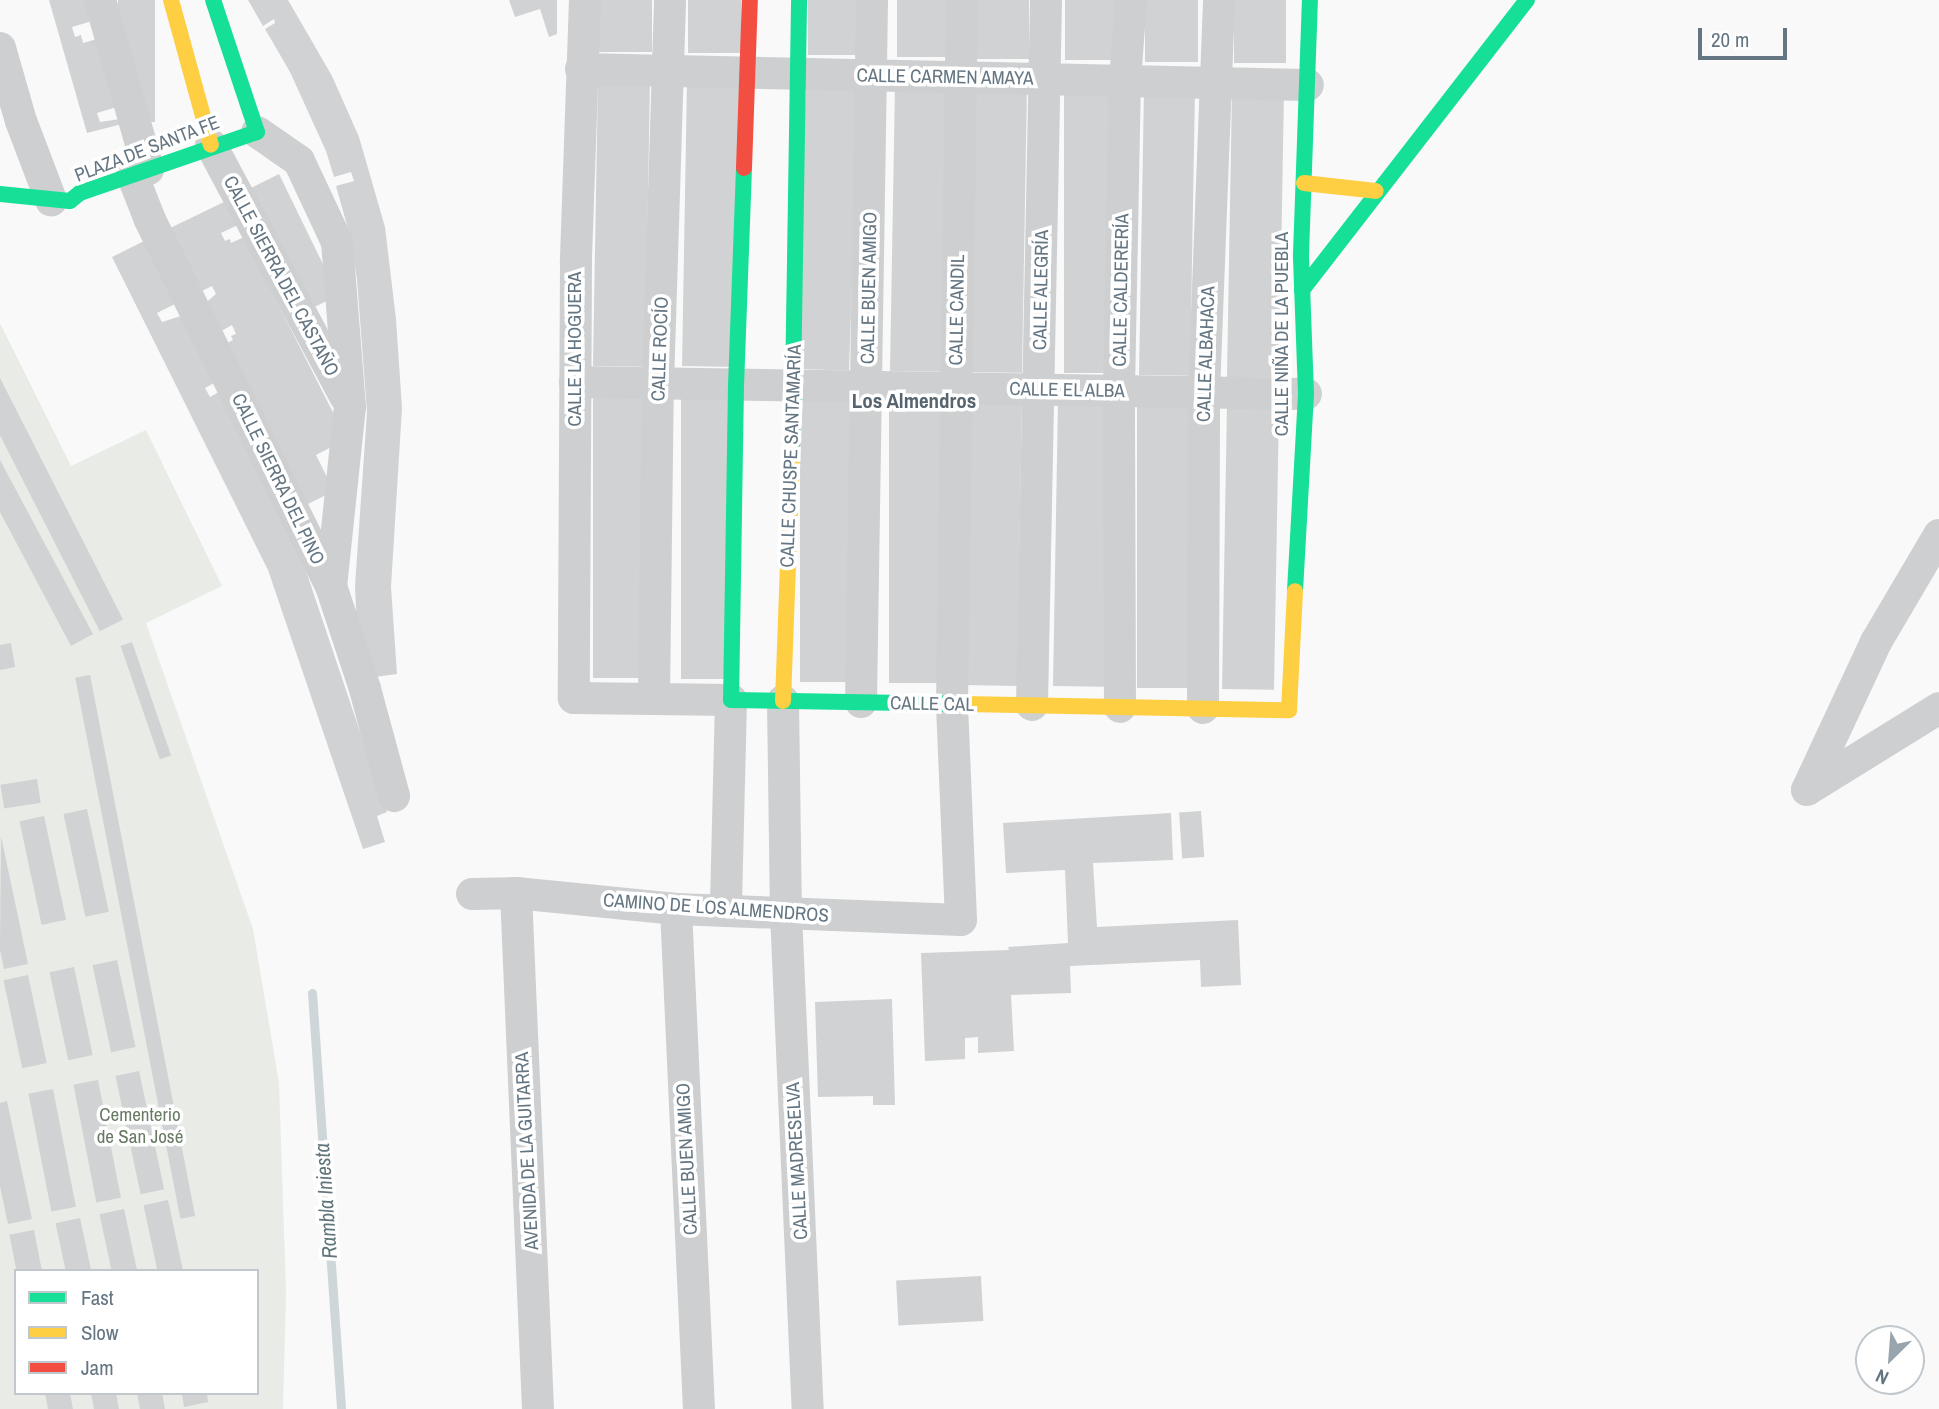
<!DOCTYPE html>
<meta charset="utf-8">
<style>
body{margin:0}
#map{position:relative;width:1939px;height:1409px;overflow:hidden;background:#f9f9f9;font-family:"Archivo Narrow",sans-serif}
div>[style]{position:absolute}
.green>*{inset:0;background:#e8ebe6}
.stream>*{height:9px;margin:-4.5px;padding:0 4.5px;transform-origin:4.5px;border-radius:4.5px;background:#ced6d9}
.building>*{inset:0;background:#d0d2d3;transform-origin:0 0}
.street>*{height:32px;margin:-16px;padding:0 16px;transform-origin:16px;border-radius:16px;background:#cecfd0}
.fast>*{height:16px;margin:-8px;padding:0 8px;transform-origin:8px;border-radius:8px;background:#16e098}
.slow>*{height:16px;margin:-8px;padding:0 8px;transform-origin:8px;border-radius:8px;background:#ffcf43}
.jam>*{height:16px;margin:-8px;padding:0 8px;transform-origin:8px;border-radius:8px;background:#f24e42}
span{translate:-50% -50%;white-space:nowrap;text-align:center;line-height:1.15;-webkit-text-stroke:7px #fff;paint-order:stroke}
.street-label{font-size:19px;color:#657683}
.park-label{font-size:19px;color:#687a64}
.neighbourhood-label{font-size:21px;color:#57646e;font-weight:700}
.water-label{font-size:21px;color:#60757c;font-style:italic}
.legend{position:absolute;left:14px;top:1269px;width:245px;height:126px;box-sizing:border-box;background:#fff;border:2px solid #c1c8cd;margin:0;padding:9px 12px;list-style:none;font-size:21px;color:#657683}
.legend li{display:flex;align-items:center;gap:14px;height:35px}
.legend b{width:35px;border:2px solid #c1c8cd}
.north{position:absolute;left:1855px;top:1325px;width:70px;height:70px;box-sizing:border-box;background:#fff;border:2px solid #c1c8cd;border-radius:50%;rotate:205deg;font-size:19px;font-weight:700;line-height:28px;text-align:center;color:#657683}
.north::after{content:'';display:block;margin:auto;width:24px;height:32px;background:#99a4ac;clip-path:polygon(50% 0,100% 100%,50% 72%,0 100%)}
.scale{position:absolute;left:1698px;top:28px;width:89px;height:32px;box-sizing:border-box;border:4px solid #657683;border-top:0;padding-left:9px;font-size:21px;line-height:24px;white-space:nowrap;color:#657683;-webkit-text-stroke:5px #fff;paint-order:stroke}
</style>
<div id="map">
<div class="green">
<i style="clip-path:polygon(evenodd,0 323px,71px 466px,146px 430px,222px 586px,146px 623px,253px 929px,279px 1083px,286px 1292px,283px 1409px,0 1409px,0 323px,16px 1271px,257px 1271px,257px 1393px,16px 1393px,16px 1271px)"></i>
</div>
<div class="stream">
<i style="left:312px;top:993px;width:417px;rotate:86deg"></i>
</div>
<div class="building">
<i style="clip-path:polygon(49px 0,86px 0,92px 21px,72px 27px,75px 37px,81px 35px,83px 43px,97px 39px,117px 107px,97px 113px,100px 122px,120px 119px,122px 124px,87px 133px)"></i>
<i style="left:118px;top:0;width:37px;height:122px"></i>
<i style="clip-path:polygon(248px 0,288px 0,332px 76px,359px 137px,385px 227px,396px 319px,402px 408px,391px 587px,397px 674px,367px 678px,357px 633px,355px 586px,367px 412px,357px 279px,350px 236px,336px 186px,354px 181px,351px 172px,334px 177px,326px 151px,290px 72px,265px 29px,275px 23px,274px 19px,263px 26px)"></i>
<i style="clip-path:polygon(509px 0,557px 0,557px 34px,549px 37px,540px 9px,515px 17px)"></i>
<i style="left:599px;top:0;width:53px;height:52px"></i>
<i style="left:688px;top:0;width:53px;height:53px"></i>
<i style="left:808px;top:0;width:52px;height:55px"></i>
<i style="left:897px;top:0;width:52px;height:57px"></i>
<i style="left:976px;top:0;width:53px;height:59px"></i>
<i style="left:1065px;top:0;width:53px;height:60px"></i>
<i style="left:1145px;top:0;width:53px;height:62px"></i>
<i style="left:1234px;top:0;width:52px;height:63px"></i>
<i style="left:598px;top:79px;width:52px;height:287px;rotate:1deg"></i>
<i style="left:740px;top:81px;width:286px;height:53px;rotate:91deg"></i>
<i style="left:806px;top:82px;width:53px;height:287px;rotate:2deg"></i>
<i style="left:895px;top:85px;width:52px;height:286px;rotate:1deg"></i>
<i style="left:975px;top:86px;width:52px;height:286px;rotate:1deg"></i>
<i style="left:1064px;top:88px;width:52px;height:285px"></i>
<i style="left:1144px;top:89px;width:51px;height:286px;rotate:1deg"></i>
<i style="left:1232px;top:90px;width:52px;height:287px;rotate:1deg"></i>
<i style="clip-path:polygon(279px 174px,336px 291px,335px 297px,306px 311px,247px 190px)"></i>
<i style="clip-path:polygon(226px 201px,238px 225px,221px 233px,225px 241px,230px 239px,231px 243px,244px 237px,343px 432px,343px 441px,316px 455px,334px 491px,302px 507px,221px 346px,233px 340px,231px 336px,236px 334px,232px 325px,216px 334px,202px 306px,216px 294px,212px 286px,196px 294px,164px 231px)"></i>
<i style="clip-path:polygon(144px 241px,175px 304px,157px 313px,162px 322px,181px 316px,214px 383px,205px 388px,210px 397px,219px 392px,302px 559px,387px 812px,377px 816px,385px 842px,363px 849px,268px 570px,112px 257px)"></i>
<i style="left:0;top:378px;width:271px;height:26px;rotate:63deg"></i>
<i style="left:593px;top:392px;width:53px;height:286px"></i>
<i style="left:681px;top:395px;width:52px;height:284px"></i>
<i style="left:800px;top:397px;width:53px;height:285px"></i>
<i style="left:889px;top:399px;width:53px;height:284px"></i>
<i style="left:969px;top:399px;width:53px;height:286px;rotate:1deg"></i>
<i style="left:1058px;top:401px;width:52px;height:285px;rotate:1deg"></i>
<i style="left:1137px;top:402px;width:53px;height:286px"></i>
<i style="left:1227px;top:404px;width:52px;height:285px;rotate:1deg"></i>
<i style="clip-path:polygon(0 460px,93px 634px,71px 646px,0 512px)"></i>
<i style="left:132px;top:642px;width:120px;height:12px;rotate:71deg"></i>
<i style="clip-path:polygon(11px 643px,15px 667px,0 670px,0 645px)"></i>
<i style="left:90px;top:675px;width:551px;height:15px;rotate:79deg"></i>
<i style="left:37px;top:779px;width:24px;height:37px;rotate:81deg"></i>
<i style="left:87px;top:809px;width:105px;height:24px;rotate:78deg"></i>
<i style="left:1201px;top:811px;width:46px;height:22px;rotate:86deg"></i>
<i style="clip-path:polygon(1171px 813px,1173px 860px,1093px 863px,1097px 927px,1238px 920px,1241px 985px,1201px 987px,1200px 960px,1070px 966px,1071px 993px,1011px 995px,1014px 1051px,978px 1053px,978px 1037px,965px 1038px,965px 1059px,925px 1061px,921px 953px,1009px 950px,1008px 947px,1068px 943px,1065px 870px,1006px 873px,1003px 823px)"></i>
<i style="left:44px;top:816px;width:106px;height:25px;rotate:78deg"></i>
<i style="clip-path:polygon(1px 836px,28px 964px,4px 969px,0 950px)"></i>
<i style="left:117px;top:960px;width:89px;height:25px;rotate:78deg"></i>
<i style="left:74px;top:967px;width:90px;height:25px;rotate:78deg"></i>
<i style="left:28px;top:975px;width:90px;height:25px;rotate:78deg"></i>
<i style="clip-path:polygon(892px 999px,895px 1105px,873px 1105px,873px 1096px,818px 1097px,815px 1002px)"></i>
<i style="left:139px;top:1071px;width:121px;height:24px;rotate:78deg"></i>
<i style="left:98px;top:1080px;width:120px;height:25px;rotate:79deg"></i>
<i style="left:53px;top:1089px;width:120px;height:25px;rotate:79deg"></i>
<i style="clip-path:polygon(7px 1101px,32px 1219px,8px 1224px,0 1186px,0 1103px)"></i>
<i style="left:168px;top:1200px;width:73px;height:25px;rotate:78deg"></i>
<i style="left:124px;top:1209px;width:63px;height:25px;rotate:78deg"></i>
<i style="left:80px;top:1218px;width:54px;height:25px;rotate:78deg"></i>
<i style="left:34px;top:1230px;width:42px;height:25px;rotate:79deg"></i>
<i style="left:981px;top:1276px;width:45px;height:85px;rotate:87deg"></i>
<i style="clip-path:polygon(45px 1393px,70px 1393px,73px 1409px,48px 1409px)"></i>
<i style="clip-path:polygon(91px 1393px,116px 1393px,119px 1409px,94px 1409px)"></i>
<i style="clip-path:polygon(137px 1393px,162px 1393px,165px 1409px,140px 1409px)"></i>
<i style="clip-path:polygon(182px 1393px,207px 1393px,208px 1402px,184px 1407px)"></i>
</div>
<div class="street">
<i style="left:100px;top:0;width:176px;rotate:74.1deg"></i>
<i style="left:585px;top:0;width:263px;rotate:92deg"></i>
<i style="left:576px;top:263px;width:435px;rotate:90.3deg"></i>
<i style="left:574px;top:698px;width:157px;rotate:0.7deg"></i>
<i style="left:731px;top:700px;width:211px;rotate:91.4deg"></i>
<i style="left:0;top:48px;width:76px;rotate:74deg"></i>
<i style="left:21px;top:121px;width:85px;rotate:69.2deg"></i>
<i style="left:581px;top:69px;width:727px;rotate:1.26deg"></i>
<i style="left:257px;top:132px;width:51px;rotate:34.6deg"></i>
<i style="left:299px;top:161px;width:89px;rotate:64.9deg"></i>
<i style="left:337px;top:242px;width:165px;rotate:85.5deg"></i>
<i style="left:350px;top:406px;width:181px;rotate:96deg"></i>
<i style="left:211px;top:145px;width:285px;rotate:61.9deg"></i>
<i style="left:132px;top:174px;width:49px;rotate:68.6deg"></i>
<i style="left:150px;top:220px;width:408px;rotate:63.7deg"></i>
<i style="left:331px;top:586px;width:108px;rotate:71.7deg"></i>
<i style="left:365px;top:689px;width:111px;rotate:74.8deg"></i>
<i style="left:575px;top:382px;width:731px;rotate:0.94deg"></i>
<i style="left:1939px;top:535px;width:124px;rotate:120.5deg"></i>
<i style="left:1876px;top:642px;width:163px;rotate:115deg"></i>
<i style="left:1807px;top:790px;width:155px;rotate:-31.8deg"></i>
<i style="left:654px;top:699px;width:315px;rotate:-89.3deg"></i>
<i style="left:658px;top:384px;width:384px;rotate:-88.2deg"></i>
<i style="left:783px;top:701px;width:212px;rotate:89.2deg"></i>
<i style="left:786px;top:913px;width:496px;rotate:87.5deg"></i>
<i style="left:861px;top:702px;width:702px;rotate:-89.1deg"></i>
<i style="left:1032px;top:705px;width:705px;rotate:-88.86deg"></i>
<i style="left:1120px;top:707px;width:317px;rotate:-90.2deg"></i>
<i style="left:1119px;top:390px;width:309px;rotate:-88.9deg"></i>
<i style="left:1125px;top:81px;width:81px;rotate:-85.8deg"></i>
<i style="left:1203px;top:708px;width:316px;rotate:-89.8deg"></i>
<i style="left:1204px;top:392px;width:392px;rotate:-87.8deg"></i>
<i style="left:516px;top:893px;width:516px;rotate:87.56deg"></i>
<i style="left:472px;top:894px;width:44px;rotate:-1.3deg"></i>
<i style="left:516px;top:893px;width:161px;rotate:5.7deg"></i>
<i style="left:676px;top:909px;width:285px;rotate:2.2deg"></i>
<i style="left:961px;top:920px;width:216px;rotate:-92.4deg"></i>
<i style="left:952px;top:704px;width:704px;rotate:-89.19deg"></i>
<i style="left:676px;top:909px;width:501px;rotate:87.37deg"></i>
</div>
<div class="fast">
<i style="left:744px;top:168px;width:217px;rotate:92.1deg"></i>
<i style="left:736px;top:385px;width:315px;rotate:90.9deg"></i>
<i style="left:731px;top:700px;width:231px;rotate:1deg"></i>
<i style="left:0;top:194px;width:70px;rotate:5.7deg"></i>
<i style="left:70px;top:201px;width:13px;rotate:-39deg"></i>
<i style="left:80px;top:193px;width:187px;rotate:-19deg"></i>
<i style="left:257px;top:132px;width:139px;rotate:-108.4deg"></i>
<i style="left:1302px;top:290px;width:367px;rotate:-52.2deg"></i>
<i style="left:792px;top:451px;width:451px;rotate:-89.1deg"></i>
<i style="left:1295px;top:591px;width:197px;rotate:-86.8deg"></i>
<i style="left:1306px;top:394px;width:139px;rotate:-92.1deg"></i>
<i style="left:1301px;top:255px;width:255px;rotate:-88deg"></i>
</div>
<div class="slow">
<i style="left:171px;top:0;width:150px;rotate:74.6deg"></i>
<i style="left:1304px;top:183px;width:72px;rotate:6.3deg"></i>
<i style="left:783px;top:701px;width:250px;rotate:-87.9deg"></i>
<i style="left:962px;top:704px;width:327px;rotate:1.1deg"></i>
<i style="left:1289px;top:710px;width:119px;rotate:-87.1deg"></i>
</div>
<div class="jam">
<i style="left:744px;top:168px;width:168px;rotate:-88deg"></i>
</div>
<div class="street-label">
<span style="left:945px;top:77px;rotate:1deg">CALLE CARMEN AMAYA</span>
<span style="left:147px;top:149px;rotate:-21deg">PLAZA DE SANTA FE</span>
<span style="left:281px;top:276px;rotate:62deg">CALLE SIERRA DEL CASTAÑO</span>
<span style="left:869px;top:288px;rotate:-89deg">CALLE BUEN AMIGO</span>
<span style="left:1041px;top:290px;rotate:-89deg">CALLE ALEGRÍA</span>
<span style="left:1121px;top:290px;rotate:-89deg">CALLE CALDERERÍA</span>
<span style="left:957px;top:310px;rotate:-89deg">CALLE CANDIL</span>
<span style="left:1282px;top:334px;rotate:-90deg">CALLE NIÑA DE LA PUEBLA</span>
<span style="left:575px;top:349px;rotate:-90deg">CALLE LA HOGUERA</span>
<span style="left:660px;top:349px;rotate:-88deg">CALLE ROCÍO</span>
<span style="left:1206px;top:354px;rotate:-88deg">CALLE ALBAHACA</span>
<span style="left:1067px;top:390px;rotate:1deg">CALLE EL ALBA</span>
<span style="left:791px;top:456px;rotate:-88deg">CALLE CHUSPE SANTAMARÍA</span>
<span style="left:278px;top:479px;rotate:64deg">CALLE SIERRA DEL PINO</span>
<span style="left:932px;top:704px;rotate:1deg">CALLE CAL</span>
<span style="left:716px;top:908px;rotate:4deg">CAMINO DE LOS ALMENDROS</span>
<span style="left:527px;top:1151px;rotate:-93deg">AVENIDA DE LA GUITARRA</span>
<span style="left:687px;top:1159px;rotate:-93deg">CALLE BUEN AMIGO</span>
<span style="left:797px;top:1161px;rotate:-93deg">CALLE MADRESELVA</span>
</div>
<div class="park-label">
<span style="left:140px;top:1126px">Cementerio<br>de San José</span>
</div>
<div class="neighbourhood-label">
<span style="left:914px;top:401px">Los Almendros</span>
</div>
<div class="water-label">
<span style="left:326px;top:1201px;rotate:-94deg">Rambla Iniesta</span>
</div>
<ul class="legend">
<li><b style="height:9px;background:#16e098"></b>Fast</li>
<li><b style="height:9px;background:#ffcf43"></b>Slow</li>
<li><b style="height:9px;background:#f24e42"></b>Jam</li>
</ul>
<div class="north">N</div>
<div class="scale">20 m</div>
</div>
